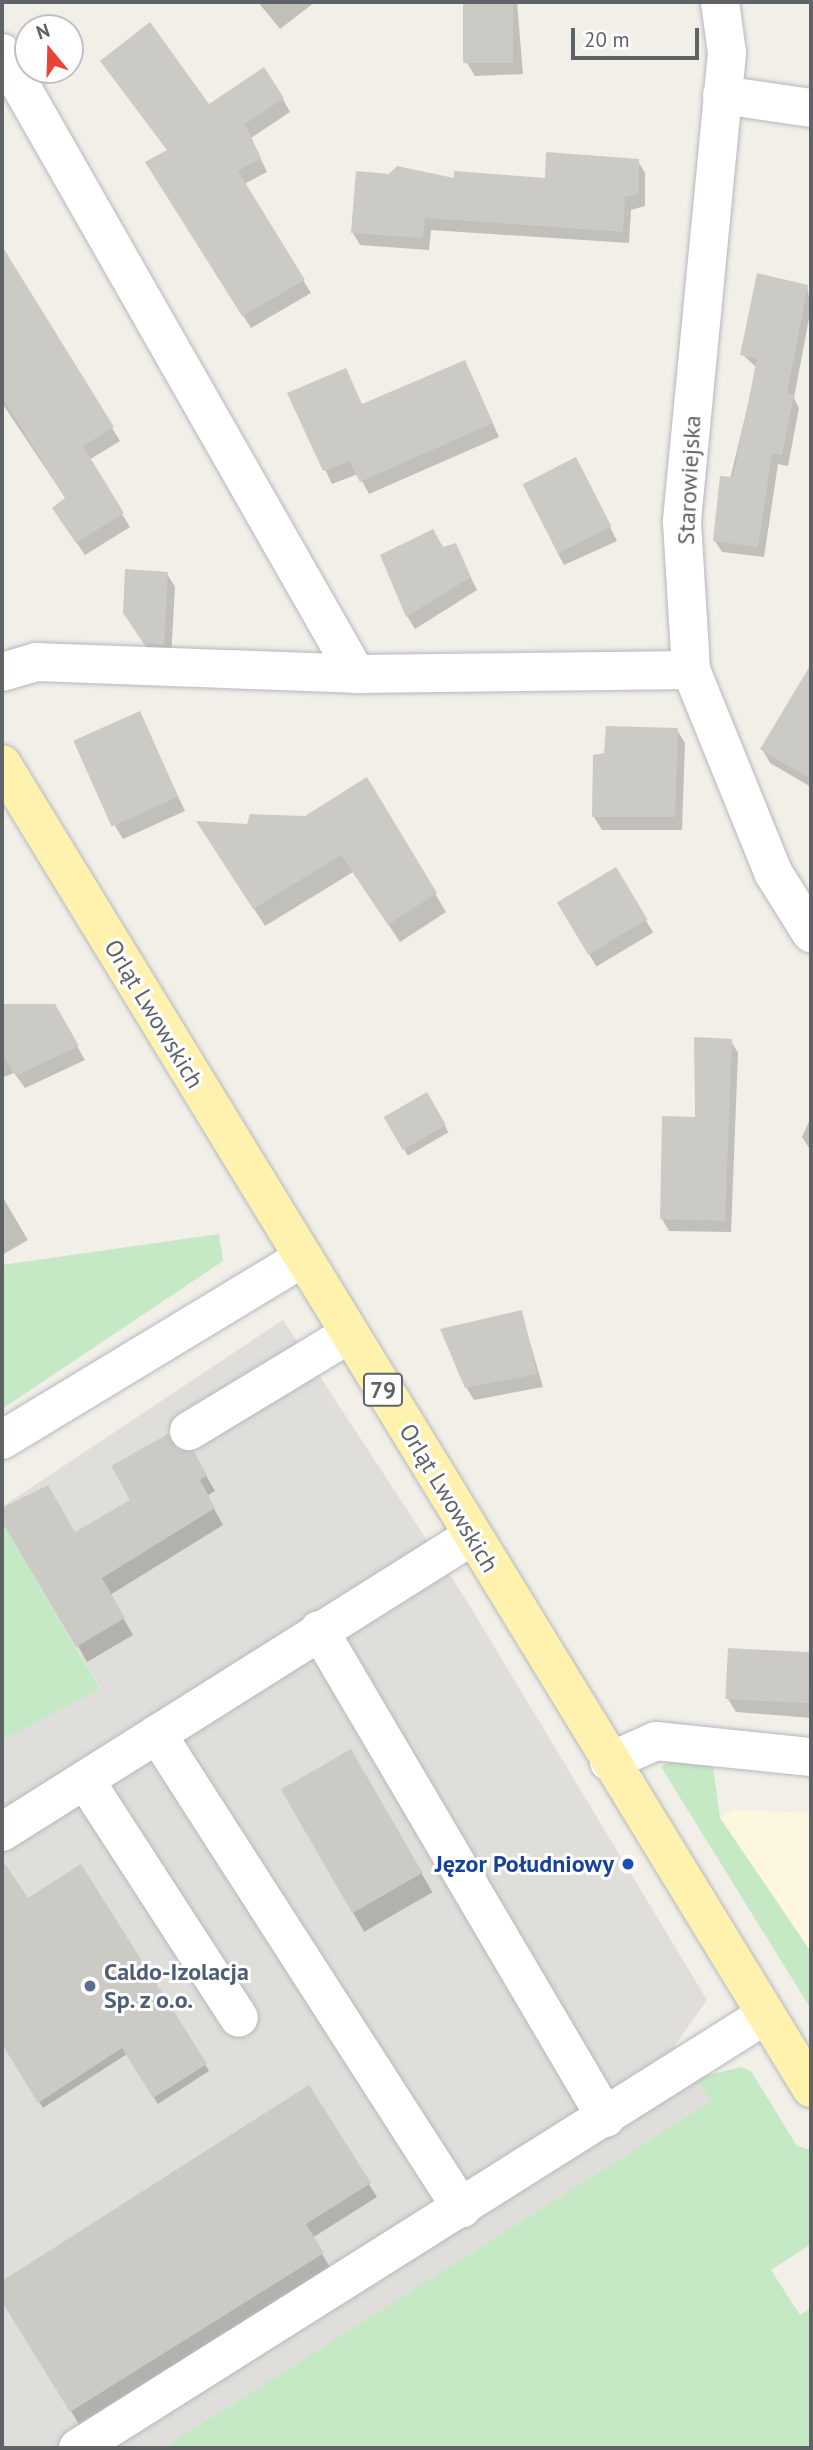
<!DOCTYPE html>
<meta charset="utf-8">
<style>
body{margin:0}
#map{position:relative;width:813px;height:2450px;overflow:hidden;background:#f1efe8;font-family:"PT Sans",sans-serif}
div>[style]{position:absolute}
.commercial>*{inset:0;background:#fef7e0}
.industrial>*{inset:0;background:#e0deda}
.green>*{inset:0;background:#c5e8c5}
.shadow>*{inset:0;background:#0003;transform-origin:0 0}
.building>*{inset:0;background:#cccac5;transform-origin:0 0}
.roads{filter:drop-shadow(0 0 2px #b5b8bc) drop-shadow(0 0 2px #b5b8bc)}
.minor>*{height:38px;margin:-19px;padding:0 19px;transform-origin:19px;border-radius:19px;background:#fff}
.major>*{height:38px;margin:-19px;padding:0 19px;transform-origin:19px;border-radius:19px;background:#fff2af}
.dots>*{width:19px;height:19px;translate:-50% -50%;box-sizing:border-box;border:4px solid #fff;border-radius:50%}
span{translate:-50% -50%;white-space:nowrap;text-align:center;line-height:1.15;-webkit-text-stroke:6px #fff;paint-order:stroke}
.shield-label span{padding:2px 5px;background:#fff;border:2px solid;border-radius:5px;-webkit-text-stroke-width:0}
.shield-label{font-size:23px;color:#5f6368;font-weight:700}
.street-label{font-size:24px;color:#5f6368}
.transit-label{font-size:24px;color:#164399;font-weight:700}
.right{translate:-100% -50%;text-align:right}
.service-label{font-size:24px;color:#4e5e75;font-weight:700}
.left{translate:0 -50%;text-align:left}
.frame{position:absolute;inset:0;border:4px solid #5f6368;pointer-events:none}
.north{position:absolute;left:14px;top:14px;width:70px;height:70px;box-sizing:border-box;background:#fff;border:2px solid #bfc1c3;border-radius:50%;rotate:341deg;font-size:19px;font-weight:700;line-height:28px;text-align:center;color:#5f6368}
.north::after{content:'';display:block;margin:auto;width:24px;height:32px;background:#ea4335;clip-path:polygon(50% 0,100% 100%,50% 72%,0 100%)}
.scale{position:absolute;left:571px;top:28px;width:128px;height:32px;box-sizing:border-box;border:4px solid #5f6368;border-top:0;padding-left:9px;font-size:21px;line-height:24px;white-space:nowrap;color:#5f6368;-webkit-text-stroke:5px #fff;paint-order:stroke}
</style>
<div id="map">
<div class="commercial">
<i style="clip-path:polygon(733px 1810px,811px 1813px,811px 1952px,720px 1818px)"></i>
</div>
<div class="industrial">
<i style="clip-path:polygon(283px 1320px,468px 1603px,707px 2000px,675px 2045px,711px 2101px,163px 2448px,2px 2448px,2px 1740px,100px 1688px,2px 1522px,2px 1507px)"></i>
</div>
<div class="green">
<i style="clip-path:polygon(219px 1234px,223px 1261px,2px 1409px,2px 1265px)"></i>
<i style="clip-path:polygon(2px 1522px,100px 1689px,2px 1740px)"></i>
<i style="clip-path:polygon(677px 1757px,713px 1767px,720px 1818px,811px 1952px,811px 2009px,661px 1767px)"></i>
<i style="clip-path:polygon(741px 2067px,751px 2071px,797px 2146px,811px 2150px,811px 2244px,771px 2270px,800px 2315px,811px 2308px,811px 2448px,163px 2448px,711px 2101px,696px 2078px)"></i>
</div>
<div class="shadow">
<i style="clip-path:polygon(258px 2px,315px 2px,280px 29px)"></i>
<i style="clip-path:polygon(464px 2px,517px 2px,523px 74px,475px 76px,467px 63px)"></i>
<i style="clip-path:polygon(102px 61px,209px 106px,283px 99px,290px 112px,251px 138px,267px 172px,244px 184px,311px 293px,251px 328px,155px 176px,168px 151px)"></i>
<i style="clip-path:polygon(638px 161px,645px 173px,645px 206px,631px 210px,629px 243px,431px 230px,429px 250px,360px 245px,353px 233px,456px 180px,546px 180px)"></i>
<i style="clip-path:polygon(2px 249px,120px 441px,89px 460px,130px 527px,85px 555px,62px 521px,66px 499px,2px 403px)"></i>
<i style="clip-path:polygon(807px 286px,811px 308px,794px 398px,799px 408px,788px 466px,778px 464px,764px 557px,722px 552px,715px 541px,757px 368px,742px 354px)"></i>
<i style="clip-path:polygon(471px 375px,499px 437px,369px 494px,358px 474px,332px 484px,289px 394px,363px 406px)"></i>
<i style="clip-path:polygon(583px 472px,617px 541px,564px 565px,557px 552px)"></i>
<i style="clip-path:polygon(455px 545px,477px 590px,415px 629px,407px 616px)"></i>
<i style="clip-path:polygon(167px 574px,175px 587px,171px 658px,153px 657px,133px 626px)"></i>
<i style="clip-path:polygon(801px 684px,811px 691px,811px 787px,770px 763px,762px 749px)"></i>
<i style="clip-path:polygon(139px 713px,185px 811px,123px 839px,115px 826px)"></i>
<i style="clip-path:polygon(677px 730px,685px 743px,682px 830px,602px 830px,594px 817px)"></i>
<i style="clip-path:polygon(367px 779px,446px 912px,400px 942px,353px 872px,265px 926px,209px 840px,305px 818px)"></i>
<i style="left:615px;top:869px;width:74px;height:66px;rotate:59deg"></i>
<i style="clip-path:polygon(2px 1006px,54px 1006px,85px 1060px,25px 1088px,14px 1073px,4px 1077px)"></i>
<i style="clip-path:polygon(731px 1041px,738px 1053px,731px 1232px,669px 1231px,662px 1219px)"></i>
<i style="left:427px;top:1095px;width:43px;height:47px;rotate:60deg"></i>
<i style="clip-path:polygon(811px 1117px,811px 1151px,802px 1137px)"></i>
<i style="clip-path:polygon(2px 1196px,28px 1240px,2px 1255px)"></i>
<i style="clip-path:polygon(521px 1312px,543px 1387px,474px 1400px,466px 1387px)"></i>
<i style="clip-path:polygon(177px 1451px,193px 1453px,215px 1491px,207px 1496px,223px 1525px,110px 1595px,133px 1635px,87px 1662px,2px 1510px,47px 1488px,74px 1534px,133px 1501px)"></i>
<i style="clip-path:polygon(729px 1650px,811px 1654px,811px 1718px,736px 1712px,728px 1699px)"></i>
<i style="left:351px;top:1751px;width:163px;height:79px;rotate:60deg"></i>
<i style="clip-path:polygon(80px 1866px,209px 2071px,158px 2104px,127px 2054px,43px 2108px,2px 2041px,2px 1903px,21px 1891px,27px 1900px)"></i>
<i style="clip-path:polygon(308px 2088px,377px 2197px,312px 2238px,330px 2267px,79px 2424px,2px 2300px,2px 2283px)"></i>
</div>
<div class="building">
<i style="left:463px;top:2px;width:50px;height:61px"></i>
<i style="clip-path:polygon(150px 22px,209px 104px,264px 67px,284px 98px,245px 124px,261px 158px,238px 171px,305px 280px,242px 316px,145px 162px,167px 150px,100px 61px)"></i>
<i style="clip-path:polygon(546px 152px,639px 159px,639px 193px,625px 197px,623px 232px,425px 218px,423px 238px,351px 233px,356px 171px,389px 174px,397px 166px,454px 178px,454px 171px,545px 178px)"></i>
<i style="clip-path:polygon(2px 246px,114px 427px,83px 446px,124px 513px,76px 543px,52px 508px,65px 498px,2px 397px)"></i>
<i style="clip-path:polygon(757px 273px,808px 285px,787px 393px,794px 395px,782px 455px,772px 453px,758px 547px,713px 541px,720px 476px,733px 477px,757px 359px,740px 355px)"></i>
<i style="clip-path:polygon(465px 360px,493px 423px,360px 482px,349px 461px,323px 471px,287px 393px,346px 368px,362px 404px)"></i>
<i style="left:576px;top:457px;width:78px;height:60px;rotate:63deg"></i>
<i style="clip-path:polygon(433px 529px,443px 547px,456px 543px,471px 577px,406px 617px,380px 555px)"></i>
<i style="clip-path:polygon(125px 569px,168px 572px,164px 645px,144px 644px,123px 613px)"></i>
<i style="clip-path:polygon(811px 664px,811px 779px,760px 749px)"></i>
<i style="left:140px;top:711px;width:94px;height:73px;rotate:66deg"></i>
<i style="clip-path:polygon(606px 726px,678px 728px,675px 817px,592px 817px,593px 755px,604px 753px)"></i>
<i style="clip-path:polygon(367px 777px,437px 893px,388px 925px,341px 855px,253px 909px,196px 821px,247px 824px,250px 814px,305px 816px)"></i>
<i style="left:616px;top:867px;width:61px;height:69px;rotate:59deg"></i>
<i style="clip-path:polygon(2px 1004px,55px 1004px,79px 1046px,16px 1076px,2px 1056px)"></i>
<i style="clip-path:polygon(694px 1037px,732px 1039px,725px 1221px,660px 1219px,662px 1116px,695px 1117px)"></i>
<i style="left:427px;top:1092px;width:38px;height:50px;rotate:60deg"></i>
<i style="clip-path:polygon(522px 1310px,537px 1374px,465px 1388px,440px 1329px)"></i>
<i style="clip-path:polygon(168px 1434px,178px 1450px,194px 1452px,207px 1475px,200px 1480px,215px 1508px,102px 1578px,125px 1618px,76px 1647px,2px 1522px,2px 1508px,48px 1485px,75px 1532px,130px 1500px,111px 1466px)"></i>
<i style="left:728px;top:1648px;width:83px;height:51px;rotate:3deg"></i>
<i style="left:351px;top:1749px;width:143px;height:81px;rotate:60deg"></i>
<i style="clip-path:polygon(2px 1859px,28px 1898px,81px 1864px,207px 2064px,153px 2098px,122px 2048px,38px 2103px,2px 2044px)"></i>
<i style="clip-path:polygon(309px 2085px,371px 2183px,306px 2224px,324px 2253px,70px 2412px,2px 2302px,2px 2281px)"></i>
</div>
<div class="roads">
<div class="minor">
<i style="left:720px;top:2px;width:51px;rotate:82.2deg"></i>
<i style="left:727px;top:53px;width:471px;rotate:95.5deg"></i>
<i style="left:682px;top:522px;width:148px;rotate:86.5deg"></i>
<i style="left:691px;top:670px;width:220px;rotate:67.9deg"></i>
<i style="left:774px;top:874px;width:70px;rotate:57.9deg"></i>
<i style="left:2px;top:53px;width:715px;rotate:60.31deg"></i>
<i style="left:722px;top:95px;width:90px;rotate:8.3deg"></i>
<i style="left:2px;top:672px;width:35px;rotate:-16deg"></i>
<i style="left:36px;top:662px;width:320px;rotate:2.1deg"></i>
<i style="left:356px;top:674px;width:335px;rotate:-0.7deg"></i>
<i style="left:189px;top:1431px;width:187px;rotate:-31.2deg"></i>
<i style="left:2px;top:1440px;width:352px;rotate:-31.2deg"></i>
<i style="left:319px;top:1630px;width:566px;rotate:59.54deg"></i>
<i style="left:157px;top:1734px;width:564px;rotate:57.3deg"></i>
<i style="left:609px;top:1762px;width:51px;rotate:-24.1deg"></i>
<i style="left:656px;top:1741px;width:156px;rotate:5.9deg"></i>
<i style="left:85px;top:1780px;width:283px;rotate:57.1deg"></i>
<i style="left:2px;top:1832px;width:555px;rotate:-32.2deg"></i>
<i style="left:78px;top:2448px;width:812px;rotate:-32.22deg"></i>
</div>
<div class="major">
<i style="left:2px;top:764px;width:1552px;rotate:58.57deg"></i>
</div>
</div>
<div class="dots">
<i style="left:628px;top:1864px;background:#1a4fb4"></i>
<i style="left:90px;top:1986px;background:#5c6f8a"></i>
</div>
<div class="shield-label">
<span style="left:383px;top:1390px">79</span>
</div>
<div class="street-label">
<span style="left:689px;top:480px;rotate:-87deg">Starowiejska</span>
<span style="left:154px;top:1014px;rotate:59deg">Orląt Lwowskich</span>
<span style="left:449px;top:1498px;rotate:59deg">Orląt Lwowskich</span>
</div>
<div class="transit-label">
<span class="right" style="left:614px;top:1864px">Jęzor Południowy</span>
</div>
<div class="service-label">
<span class="left" style="left:104px;top:1986px">Caldo-Izolacja<br>Sp. z o.o.</span>
</div>
<div class="frame"></div>
<div class="north">N</div>
<div class="scale">20 m</div>
</div>
